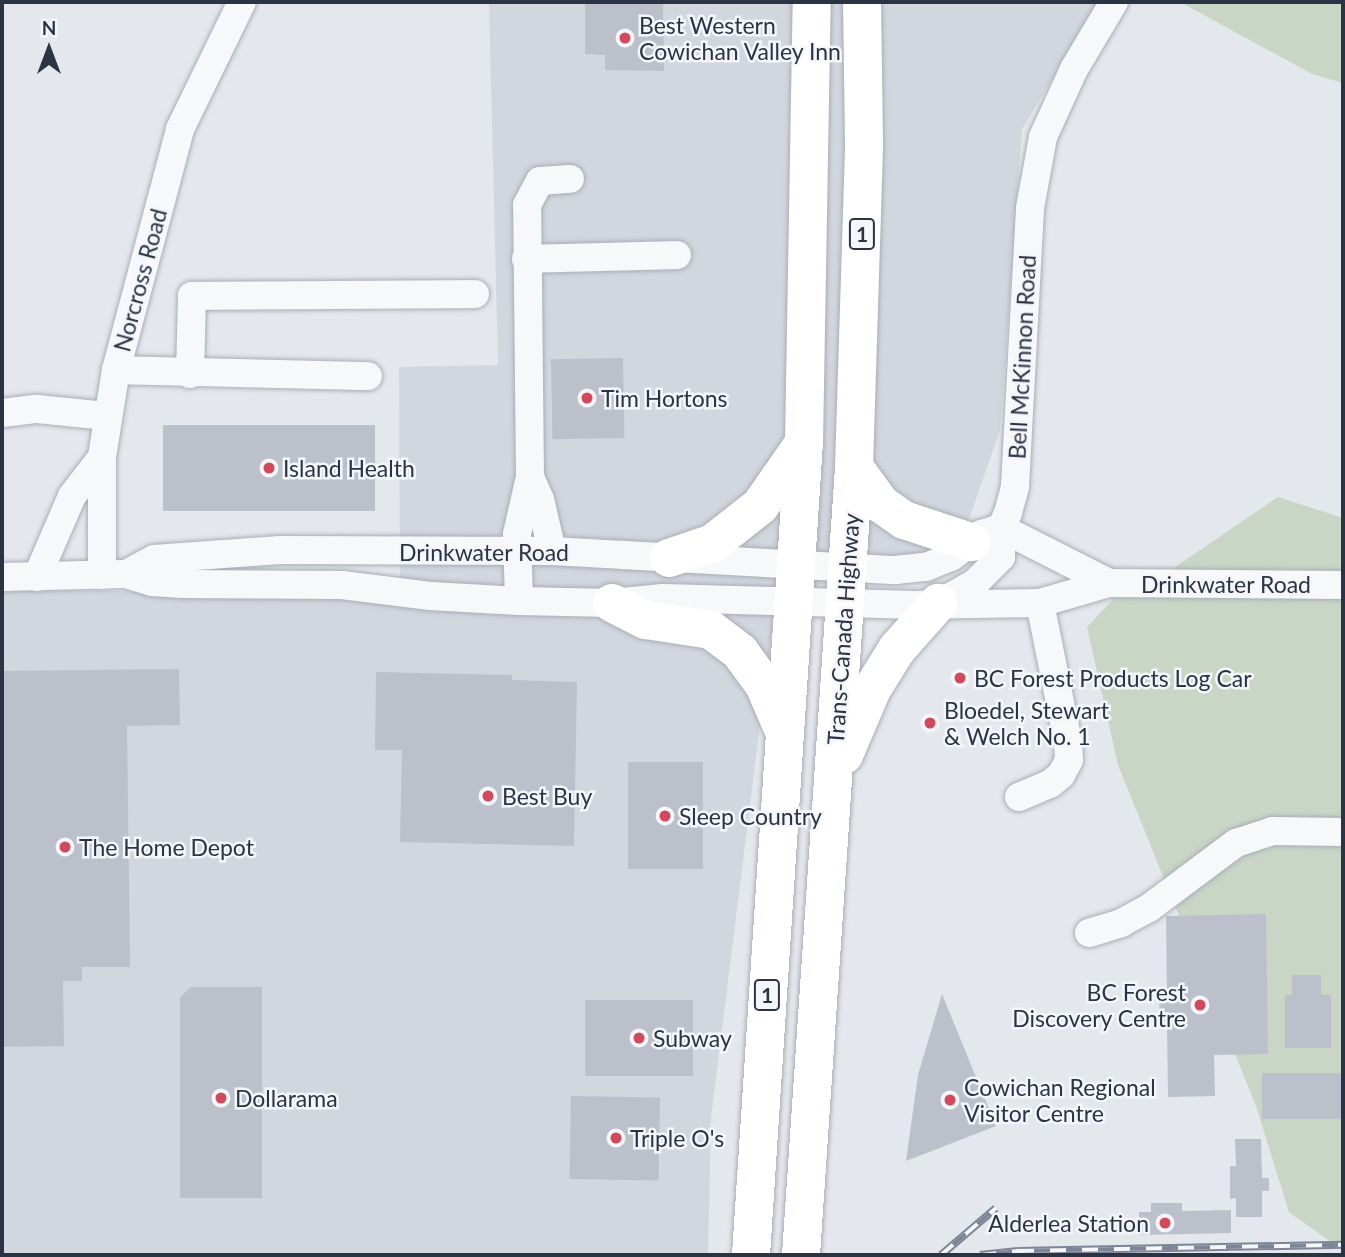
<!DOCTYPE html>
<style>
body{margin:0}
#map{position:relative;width:1345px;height:1257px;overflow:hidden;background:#e4e7ec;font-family:Lato,sans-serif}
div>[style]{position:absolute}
.built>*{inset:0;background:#d2d6de}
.green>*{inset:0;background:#c9d6c5}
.building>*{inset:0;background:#bbc0ca;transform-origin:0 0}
.roads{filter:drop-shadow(0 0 2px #a9aeb7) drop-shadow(0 0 2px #a9aeb7)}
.minor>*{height:28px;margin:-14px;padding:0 14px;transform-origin:14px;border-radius:14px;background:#f7f8fa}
.highway>*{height:38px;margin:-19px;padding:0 19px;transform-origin:19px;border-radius:19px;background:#fff}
.rail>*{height:8px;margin-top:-4px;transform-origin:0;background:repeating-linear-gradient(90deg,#f4f6f9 0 16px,#7d8696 0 32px);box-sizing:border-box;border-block:2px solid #7d8696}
.dots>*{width:19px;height:19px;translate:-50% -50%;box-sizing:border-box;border:4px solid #f4f6f9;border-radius:50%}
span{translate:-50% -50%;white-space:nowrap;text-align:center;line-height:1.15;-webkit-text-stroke:5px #f4f6f9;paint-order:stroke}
.shield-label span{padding:2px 5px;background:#f4f6f9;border:2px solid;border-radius:5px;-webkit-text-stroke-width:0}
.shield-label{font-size:21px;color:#2b3445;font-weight:700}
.poi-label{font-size:23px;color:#2b3445}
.left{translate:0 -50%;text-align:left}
.right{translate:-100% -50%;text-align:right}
.street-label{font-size:23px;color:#2b3445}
.frame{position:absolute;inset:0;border:4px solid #2b3445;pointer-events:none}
.north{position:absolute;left:14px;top:14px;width:70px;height:70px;-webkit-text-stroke:5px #f4f6f9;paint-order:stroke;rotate:0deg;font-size:19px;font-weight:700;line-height:28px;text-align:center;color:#2b3445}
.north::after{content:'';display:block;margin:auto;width:24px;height:32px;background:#2b3445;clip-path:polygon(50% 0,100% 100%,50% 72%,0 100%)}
</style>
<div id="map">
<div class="built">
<i style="clip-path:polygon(489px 2px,1099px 2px,1022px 129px,1000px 430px,962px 539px,881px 569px,776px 596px,711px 1118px,708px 1255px,2px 1255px,2px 590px,400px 594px,399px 367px,498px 365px)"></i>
</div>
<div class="green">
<i style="clip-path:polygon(1180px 2px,1343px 2px,1343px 83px,1312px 74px)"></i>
<i style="clip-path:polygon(1278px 497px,1343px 518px,1343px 1247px,1338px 1247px,1289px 1212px,1256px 1106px,1118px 765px,1087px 627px,1135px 576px,1159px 578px)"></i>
</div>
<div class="building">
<i style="clip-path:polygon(585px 2px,663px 2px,664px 71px,605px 70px,605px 55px,585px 54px)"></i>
<i style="left:623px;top:358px;width:80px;height:72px;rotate:89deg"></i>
<i style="left:163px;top:425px;width:212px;height:86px"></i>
<i style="clip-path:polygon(179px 669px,180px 725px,127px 726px,130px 967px,82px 967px,82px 981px,63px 981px,64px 1046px,2px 1047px,2px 671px)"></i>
<i style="clip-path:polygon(376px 672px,512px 675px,512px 680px,577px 682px,574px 846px,400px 842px,402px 750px,375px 750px)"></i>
<i style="left:628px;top:762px;width:75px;height:107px"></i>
<i style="clip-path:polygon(1266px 914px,1268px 1054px,1214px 1055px,1215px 1096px,1168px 1097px,1167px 1026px,1160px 1026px,1159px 990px,1167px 990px,1166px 916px)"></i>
<i style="clip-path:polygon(1292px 975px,1321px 975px,1321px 995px,1331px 995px,1331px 1048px,1285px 1048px,1285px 995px,1292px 995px)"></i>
<i style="clip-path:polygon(191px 987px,262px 987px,262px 1198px,180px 1198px,180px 997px)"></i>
<i style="clip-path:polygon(942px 994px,996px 1126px,906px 1161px,918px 1075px)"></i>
<i style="left:585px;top:1000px;width:108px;height:76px"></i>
<i style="left:1262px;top:1073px;width:81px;height:46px"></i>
<i style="left:571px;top:1096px;width:89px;height:83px;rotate:1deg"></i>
<i style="clip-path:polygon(1235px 1139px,1261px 1139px,1262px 1178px,1269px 1178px,1269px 1191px,1262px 1191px,1262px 1217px,1236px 1217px,1236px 1198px,1230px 1199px,1230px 1166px,1236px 1166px)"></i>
<i style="clip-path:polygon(1151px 1203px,1182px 1203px,1182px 1211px,1231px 1210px,1231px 1233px,1139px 1235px,1139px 1212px,1151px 1212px)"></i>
</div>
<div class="roads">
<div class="minor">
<i style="left:526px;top:259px;width:151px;rotate:-1.5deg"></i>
<i style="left:116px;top:370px;width:252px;rotate:1.4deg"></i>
<i style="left:190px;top:374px;width:78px;rotate:-88.5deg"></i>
<i style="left:192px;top:296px;width:283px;rotate:-0.4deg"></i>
<i style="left:2px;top:413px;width:35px;rotate:-7deg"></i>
<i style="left:37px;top:409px;width:70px;rotate:5.7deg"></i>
<i style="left:530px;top:477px;width:24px;rotate:66deg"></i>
<i style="left:540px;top:499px;width:53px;rotate:77deg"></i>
<i style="left:1001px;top:528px;width:121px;rotate:27deg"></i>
<i style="left:126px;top:574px;width:32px;rotate:-28deg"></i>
<i style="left:154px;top:559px;width:126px;rotate:-4.1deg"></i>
<i style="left:280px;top:550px;width:272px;rotate:0.2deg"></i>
<i style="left:552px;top:551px;width:344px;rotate:3.2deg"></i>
<i style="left:895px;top:570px;width:31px;rotate:-6deg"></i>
<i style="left:926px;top:567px;width:27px;rotate:-22deg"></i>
<i style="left:951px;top:557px;width:39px;rotate:-37deg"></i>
<i style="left:982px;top:534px;width:20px;rotate:-18deg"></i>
<i style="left:102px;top:575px;width:118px;rotate:-90deg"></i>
<i style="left:102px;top:457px;width:88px;rotate:-80.9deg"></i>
<i style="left:116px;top:370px;width:249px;rotate:-75.1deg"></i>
<i style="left:180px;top:129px;width:141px;rotate:-64deg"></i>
<i style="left:2px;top:577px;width:124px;rotate:-1.4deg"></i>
<i style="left:126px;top:574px;width:27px;rotate:17deg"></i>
<i style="left:152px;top:582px;width:30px;rotate:4deg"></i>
<i style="left:182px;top:584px;width:160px;rotate:0.4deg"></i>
<i style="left:342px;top:585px;width:89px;rotate:7.1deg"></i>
<i style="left:430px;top:596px;width:89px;rotate:3.2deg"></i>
<i style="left:519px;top:601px;width:93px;rotate:1.2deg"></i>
<i style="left:612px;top:603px;width:51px;rotate:-5.6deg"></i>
<i style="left:663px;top:598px;width:244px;rotate:1.6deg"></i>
<i style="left:907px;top:605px;width:133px;rotate:-0.9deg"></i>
<i style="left:1040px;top:603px;width:72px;rotate:-16.2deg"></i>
<i style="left:1109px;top:583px;width:234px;rotate:0.5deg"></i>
<i style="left:37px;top:577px;width:88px;rotate:-66.6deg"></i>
<i style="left:72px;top:496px;width:49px;rotate:-52.4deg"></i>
<i style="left:519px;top:601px;width:67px;rotate:-91.7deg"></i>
<i style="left:517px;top:534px;width:58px;rotate:-77.2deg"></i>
<i style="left:530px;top:477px;width:272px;rotate:-90.6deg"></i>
<i style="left:527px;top:205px;width:27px;rotate:-62deg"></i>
<i style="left:540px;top:181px;width:30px;rotate:-4deg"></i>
<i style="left:941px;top:602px;width:39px;rotate:-29deg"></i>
<i style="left:975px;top:583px;width:37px;rotate:-45deg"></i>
<i style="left:1001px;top:557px;width:29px;rotate:-90deg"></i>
<i style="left:1001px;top:528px;width:17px;rotate:-65deg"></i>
<i style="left:1008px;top:513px;width:28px;rotate:-75deg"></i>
<i style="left:1015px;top:486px;width:278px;rotate:-86.9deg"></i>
<i style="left:1030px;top:208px;width:72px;rotate:-79.6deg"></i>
<i style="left:1043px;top:137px;width:75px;rotate:-65.5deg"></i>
<i style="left:1074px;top:69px;width:78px;rotate:-59.2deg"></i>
<i style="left:1019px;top:797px;width:34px;rotate:-23deg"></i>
<i style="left:1050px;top:784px;width:14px;rotate:-39deg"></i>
<i style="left:1061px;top:775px;width:17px;rotate:-62deg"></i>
<i style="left:1069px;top:760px;width:18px;rotate:-93deg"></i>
<i style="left:1068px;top:742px;width:142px;rotate:-101.4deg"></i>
<i style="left:1089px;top:933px;width:34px;rotate:-17deg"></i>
<i style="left:1121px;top:923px;width:32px;rotate:-28deg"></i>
<i style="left:1149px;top:908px;width:109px;rotate:-36.8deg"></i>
<i style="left:1236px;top:843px;width:38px;rotate:-18deg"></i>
<i style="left:1272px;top:831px;width:71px;rotate:0.8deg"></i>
</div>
<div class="highway">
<i style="left:854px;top:467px;width:46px;rotate:53.9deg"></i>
<i style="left:881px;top:504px;width:28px;rotate:35deg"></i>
<i style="left:904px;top:520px;width:71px;rotate:18.2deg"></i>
<i style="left:669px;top:558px;width:46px;rotate:-18.8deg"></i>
<i style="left:713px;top:543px;width:60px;rotate:-38.2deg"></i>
<i style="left:760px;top:506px;width:77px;rotate:-55.1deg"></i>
<i style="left:612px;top:603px;width:38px;rotate:27deg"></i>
<i style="left:646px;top:620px;width:66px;rotate:8.7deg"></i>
<i style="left:711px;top:630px;width:36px;rotate:37deg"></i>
<i style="left:740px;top:652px;width:41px;rotate:54deg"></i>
<i style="left:764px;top:685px;width:50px;rotate:66.5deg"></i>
<i style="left:844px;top:755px;width:72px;rotate:-67deg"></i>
<i style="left:872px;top:689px;width:47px;rotate:-58deg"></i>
<i style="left:897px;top:649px;width:62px;rotate:-48.3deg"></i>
<i style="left:751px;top:1255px;width:814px;rotate:-86.27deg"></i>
<i style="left:804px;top:443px;width:441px;rotate:-89deg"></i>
<i style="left:801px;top:1255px;width:790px;rotate:-86.15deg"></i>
<i style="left:854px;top:467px;width:324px;rotate:-88.2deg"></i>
<i style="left:864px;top:143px;width:141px;rotate:-90.8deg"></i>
</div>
</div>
<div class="rail">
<i style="left:941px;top:1255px;width:72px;rotate:-40.5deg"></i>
<i style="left:980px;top:1255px;width:38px;rotate:-6deg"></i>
<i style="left:1018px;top:1251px;width:325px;rotate:-1.1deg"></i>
</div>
<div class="dots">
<i style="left:625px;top:38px;background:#d1495b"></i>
<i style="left:587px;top:398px;background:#d1495b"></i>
<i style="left:269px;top:468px;background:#d1495b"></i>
<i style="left:960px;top:678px;background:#d1495b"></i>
<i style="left:930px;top:723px;background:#d1495b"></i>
<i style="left:488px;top:796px;background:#d1495b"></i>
<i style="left:665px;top:816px;background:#d1495b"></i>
<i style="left:65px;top:847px;background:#d1495b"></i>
<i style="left:1200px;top:1005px;background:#d1495b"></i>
<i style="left:639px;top:1038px;background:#d1495b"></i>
<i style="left:221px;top:1098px;background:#d1495b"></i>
<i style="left:950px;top:1100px;background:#d1495b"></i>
<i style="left:616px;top:1138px;background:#d1495b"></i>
<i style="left:1165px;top:1223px;background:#d1495b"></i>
</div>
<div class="shield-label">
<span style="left:862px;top:234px">1</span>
<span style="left:767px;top:995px">1</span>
</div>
<div class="poi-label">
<span class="left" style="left:639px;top:38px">Best Western<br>Cowichan Valley Inn</span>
<span class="left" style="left:601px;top:398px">Tim Hortons</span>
<span class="left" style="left:283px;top:468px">Island Health</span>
<span class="left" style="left:974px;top:678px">BC Forest Products Log Car</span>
<span class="left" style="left:944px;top:723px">Bloedel, Stewart<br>&amp; Welch No. 1</span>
<span class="left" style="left:502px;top:796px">Best Buy</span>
<span class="left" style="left:679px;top:816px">Sleep Country</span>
<span class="left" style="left:79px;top:847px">The Home Depot</span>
<span class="right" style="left:1186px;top:1005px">BC Forest<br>Discovery Centre</span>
<span class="left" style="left:653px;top:1038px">Subway</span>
<span class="left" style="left:964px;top:1100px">Cowichan Regional<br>Visitor Centre</span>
<span class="left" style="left:235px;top:1098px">Dollarama</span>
<span class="left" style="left:630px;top:1138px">Triple O's</span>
<span class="right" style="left:1149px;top:1223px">Alderlea Station</span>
</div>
<div class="street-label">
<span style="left:140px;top:280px;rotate:-75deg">Norcross Road</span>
<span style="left:1022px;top:357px;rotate:-87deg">Bell McKinnon Road</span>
<span style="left:484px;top:552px">Drinkwater Road</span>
<span style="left:1226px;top:584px">Drinkwater Road</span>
<span style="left:843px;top:629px;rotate:-86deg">Trans-Canada Highway</span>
</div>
<div class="frame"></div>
<div class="north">N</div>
</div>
